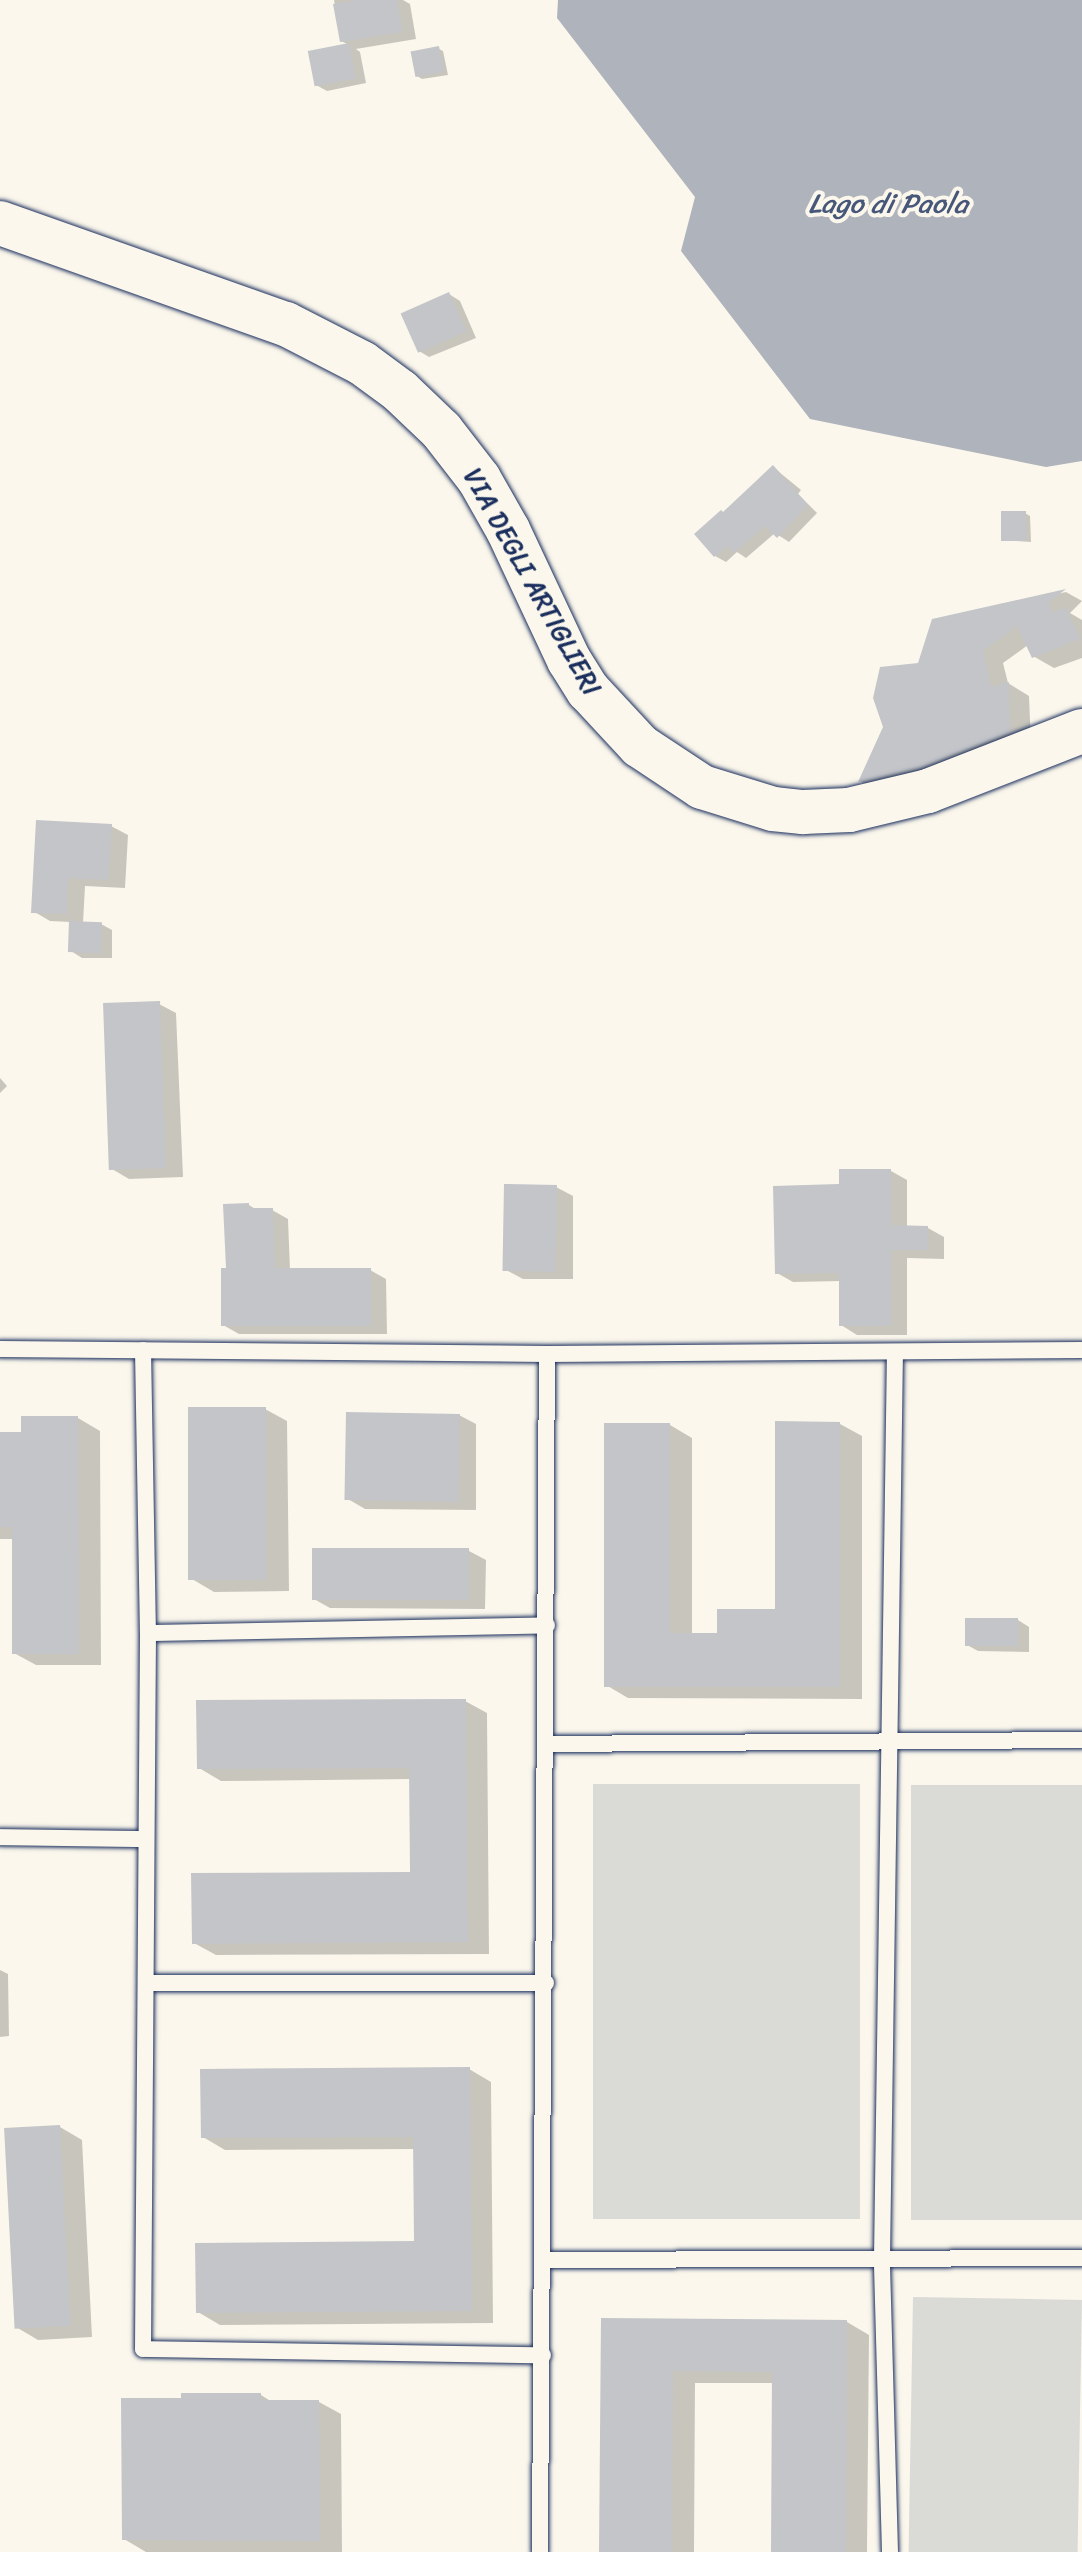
<!DOCTYPE html>
<style>
body{margin:0}
#map{position:relative;width:1082px;height:2552px;overflow:hidden;background:#fbf7ec;font-family:Sriracha,sans-serif}
div>[style]{position:absolute}
.green>*{inset:0;background:#dadad7;transform-origin:0 0}
.water>*{inset:0;background:#afb3bb}
.shadow>*{inset:0;background:#0003}
.building>*{inset:0;background:#c3c5c9;transform-origin:0 0}
.roads{filter:drop-shadow(0 0 2px #1b2f5e) drop-shadow(0 0 2px #1b2f5e)}
.lane>*{height:16px;margin:-8px;padding:0 8px;transform-origin:8px;border-radius:8px;background:#fbf7ec}
.secondary>*{height:44px;margin:-22px;padding:0 22px;transform-origin:22px;border-radius:22px;background:#fbf7ec}
span{translate:-50% -50%;white-space:nowrap;text-align:center;line-height:1.15;-webkit-text-stroke:8px #fbf7ec;paint-order:stroke}
.street-label{font-size:26px;color:#1b2f5e}
.water-label{font-size:28px;color:#47577a;font-style:italic}
</style>
<div id="map">
<div class="green">
<i style="left:593px;top:1784px;width:267px;height:435px"></i>
<i style="left:911px;top:1785px;width:171px;height:435px"></i>
<i style="left:913px;top:2297px;width:169px;height:255px;rotate:1deg"></i>
</div>
<div class="water">
<i style="clip-path:polygon(558px 0,1082px 0,1082px 461px,1046px 467px,810px 419px,681px 251px,695px 197px,557px 18px)"></i>
</div>
<div class="shadow">
<i style="clip-path:polygon(334px 0,403px 0,410px 4px,416px 39px,356px 49px,360px 52px,366px 83px,327px 91px,316px 85px,349px 45px,341px 41px)"></i>
<i style="clip-path:polygon(439px 49px,443px 51px,448px 75px,422px 79px,417px 76px)"></i>
<i style="clip-path:polygon(449px 294px,460px 301px,476px 338px,429px 357px,419px 351px)"></i>
<i style="clip-path:polygon(773px 467px,801px 490px,798px 494px,817px 513px,789px 542px,775px 533px,746px 558px,737px 552px,726px 562px,715px 556px,724px 514px)"></i>
<i style="clip-path:polygon(1025px 513px,1030px 516px,1031px 542px,1003px 540px)"></i>
<i style="clip-path:polygon(1066px 592px,1082px 601px,1070px 613px,1082px 620px,1082px 658px,1054px 668px,1033px 656px,1028px 645px,1003px 663px,1008px 683px,1029px 696px,1031px 744px,880px 792px,860px 781px,919px 665px,933px 621px)"></i>
<i style="clip-path:polygon(111px 826px,128px 835px,125px 888px,85px 886px,83px 923px,101px 924px,112px 930px,112px 958px,82px 958px,71px 951px,71px 922px,50px 921px,33px 911px)"></i>
<i style="clip-path:polygon(159px 1004px,176px 1013px,183px 1177px,129px 1179px,112px 1169px)"></i>
<i style="clip-path:polygon(0 1078px,7px 1086px,0 1093px)"></i>
<i style="clip-path:polygon(891px 1171px,907px 1180px,907px 1228px,928px 1228px,944px 1237px,944px 1259px,907px 1258px,907px 1335px,857px 1335px,841px 1325px,841px 1281px,793px 1282px,777px 1273px,841px 1186px)"></i>
<i style="clip-path:polygon(556px 1187px,573px 1196px,573px 1279px,523px 1279px,506px 1270px)"></i>
<i style="clip-path:polygon(249px 1205px,257px 1210px,272px 1210px,288px 1219px,290px 1270px,370px 1270px,386px 1279px,387px 1334px,239px 1334px,223px 1325px,228px 1270px)"></i>
<i style="clip-path:polygon(265px 1409px,287px 1421px,289px 1591px,214px 1592px,192px 1579px)"></i>
<i style="clip-path:polygon(459px 1415px,476px 1424px,476px 1510px,365px 1509px,348px 1499px)"></i>
<i style="clip-path:polygon(78px 1418px,100px 1431px,101px 1665px,36px 1665px,14px 1653px,14px 1539px,0 1539px,0 1434px,23px 1434px)"></i>
<i style="clip-path:polygon(840px 1424px,862px 1436px,862px 1699px,628px 1698px,606px 1685px,670px 1425px,692px 1438px,692px 1635px,719px 1635px,777px 1611px)"></i>
<i style="clip-path:polygon(469px 1551px,486px 1560px,485px 1609px,330px 1608px,314px 1599px)"></i>
<i style="clip-path:polygon(1018px 1620px,1029px 1627px,1029px 1652px,978px 1651px,967px 1645px)"></i>
<i style="clip-path:polygon(465px 1701px,487px 1713px,489px 1954px,216px 1955px,194px 1943px,412px 1874px,412px 1779px,221px 1781px,199px 1768px)"></i>
<i style="clip-path:polygon(0 1970px,8px 1974px,9px 2036px,0 2037px)"></i>
<i style="clip-path:polygon(469px 2069px,491px 2082px,493px 2323px,220px 2325px,198px 2312px,416px 2243px,416px 2149px,225px 2150px,203px 2137px)"></i>
<i style="clip-path:polygon(60px 2127px,82px 2140px,92px 2337px,38px 2340px,16px 2327px)"></i>
<i style="clip-path:polygon(603px 2320px,847px 2322px,869px 2335px,867px 2552px,773px 2552px,774px 2383px,695px 2383px,694px 2552px,601px 2552px)"></i>
<i style="clip-path:polygon(261px 2395px,272px 2402px,319px 2402px,341px 2414px,342px 2552px,146px 2552px,124px 2539px)"></i>
</div>
<div class="building">
<i style="clip-path:polygon(358px 0,397px 0,403px 32px,340px 42px,333px 4px)"></i>
<i style="left:349px;top:43px;width:36px;height:42px;rotate:79deg"></i>
<i style="left:439px;top:46px;width:26px;height:29px;rotate:79deg"></i>
<i style="left:449px;top:292px;width:43px;height:53px;rotate:66deg"></i>
<i style="clip-path:polygon(773px 465px,808px 505px,777px 538px,765px 526px,734px 553px,727px 546px,714px 557px,694px 534px,721px 510px,723px 512px)"></i>
<i style="left:1001px;top:511px;width:25px;height:30px"></i>
<i style="clip-path:polygon(1066px 589px,1049px 602px,1052px 612px,1066px 608px,1080px 639px,1032px 658px,1017px 626px,983px 651px,991px 687px,1009px 682px,1010px 732px,920px 767px,858px 782px,883px 727px,873px 698px,880px 667px,918px 663px,932px 619px)"></i>
<i style="clip-path:polygon(36px 820px,112px 824px,108px 880px,68px 878px,67px 914px,31px 913px)"></i>
<i style="left:69px;top:921px;width:33px;height:31px;rotate:2deg"></i>
<i style="left:160px;top:1001px;width:167px;height:57px;rotate:88deg"></i>
<i style="clip-path:polygon(839px 1169px,891px 1169px,891px 1225px,928px 1226px,928px 1250px,891px 1250px,891px 1326px,839px 1326px,839px 1273px,775px 1274px,773px 1186px,839px 1184px)"></i>
<i style="left:504px;top:1184px;width:53px;height:87px;rotate:1deg"></i>
<i style="clip-path:polygon(249px 1203px,249px 1208px,273px 1208px,275px 1268px,371px 1268px,371px 1326px,221px 1326px,221px 1268px,226px 1268px,223px 1204px)"></i>
<i style="left:188px;top:1407px;width:78px;height:173px"></i>
<i style="left:346px;top:1412px;width:114px;height:88px;rotate:1deg"></i>
<i style="clip-path:polygon(21px 1416px,78px 1416px,79px 1654px,12px 1654px,12px 1527px,0 1527px,0 1432px,21px 1432px)"></i>
<i style="clip-path:polygon(775px 1421px,840px 1422px,840px 1687px,604px 1687px,604px 1423px,670px 1423px,670px 1633px,717px 1633px,717px 1609px,775px 1609px)"></i>
<i style="left:312px;top:1548px;width:157px;height:52px"></i>
<i style="left:965px;top:1618px;width:53px;height:28px"></i>
<i style="clip-path:polygon(466px 1699px,468px 1942px,192px 1944px,191px 1873px,410px 1872px,409px 1768px,197px 1769px,196px 1700px)"></i>
<i style="clip-path:polygon(470px 2067px,472px 2311px,196px 2313px,195px 2243px,414px 2241px,413px 2137px,201px 2138px,200px 2069px)"></i>
<i style="left:60px;top:2125px;width:201px;height:56px;rotate:87deg"></i>
<i style="clip-path:polygon(601px 2318px,847px 2320px,846px 2552px,771px 2552px,772px 2372px,673px 2371px,672px 2552px,599px 2552px)"></i>
<i style="clip-path:polygon(181px 2393px,261px 2393px,261px 2400px,319px 2400px,320px 2541px,122px 2540px,121px 2398px,181px 2398px)"></i>
</div>
<div class="roads">
<div class="lane">
<i style="left:0;top:1349px;width:547px;rotate:0.52deg"></i>
<i style="left:547px;top:1354px;width:535px;rotate:-0.43deg"></i>
<i style="left:143px;top:1350px;width:283px;rotate:89deg"></i>
<i style="left:148px;top:1633px;width:716px;rotate:90.4deg"></i>
<i style="left:143px;top:2349px;width:400px;rotate:0.9deg"></i>
<i style="left:148px;top:1633px;width:399px;rotate:-1.1deg"></i>
<i style="left:547px;top:1744px;width:535px;rotate:-0.43deg"></i>
<i style="left:0;top:1837px;width:145px;rotate:0.8deg"></i>
<i style="left:146px;top:1983px;width:400px"></i>
<i style="left:542px;top:2260px;width:540px;rotate:-0.21deg"></i>
<i style="left:540px;top:2552px;width:1198px;rotate:-89.67deg"></i>
<i style="left:890px;top:2552px;width:294px;rotate:-91.6deg"></i>
<i style="left:882px;top:2258px;width:906px;rotate:-89.18deg"></i>
</div>
<div class="secondary">
<i style="left:0;top:223px;width:303px;rotate:19.5deg"></i>
<i style="left:286px;top:324px;width:85px;rotate:27.2deg"></i>
<i style="left:362px;top:363px;width:47px;rotate:36.4deg"></i>
<i style="left:400px;top:391px;width:57px;rotate:43.6deg"></i>
<i style="left:441px;top:430px;width:62px;rotate:52.2deg"></i>
<i style="left:479px;top:479px;width:59px;rotate:60.4deg"></i>
<i style="left:508px;top:530px;width:144px;rotate:64.9deg"></i>
<i style="left:569px;top:660px;width:36px;rotate:58deg"></i>
<i style="left:588px;top:690px;width:76px;rotate:47.1deg"></i>
<i style="left:640px;top:746px;width:74px;rotate:33.5deg"></i>
<i style="left:702px;top:787px;width:74px;rotate:17.2deg"></i>
<i style="left:773px;top:809px;width:30px;rotate:6deg"></i>
<i style="left:803px;top:812px;width:46px;rotate:-2.5deg"></i>
<i style="left:849px;top:810px;width:81px;rotate:-13.5deg"></i>
<i style="left:928px;top:791px;width:165px;rotate:-21.3deg"></i>
</div>
</div>
<div class="street-label">
<span style="left:532px;top:582px;rotate:61deg">VIA DEGLI ARTIGLIERI</span>
</div>
<div class="water-label">
<span style="left:888px;top:204px">Lago di Paola</span>
</div>
</div>
